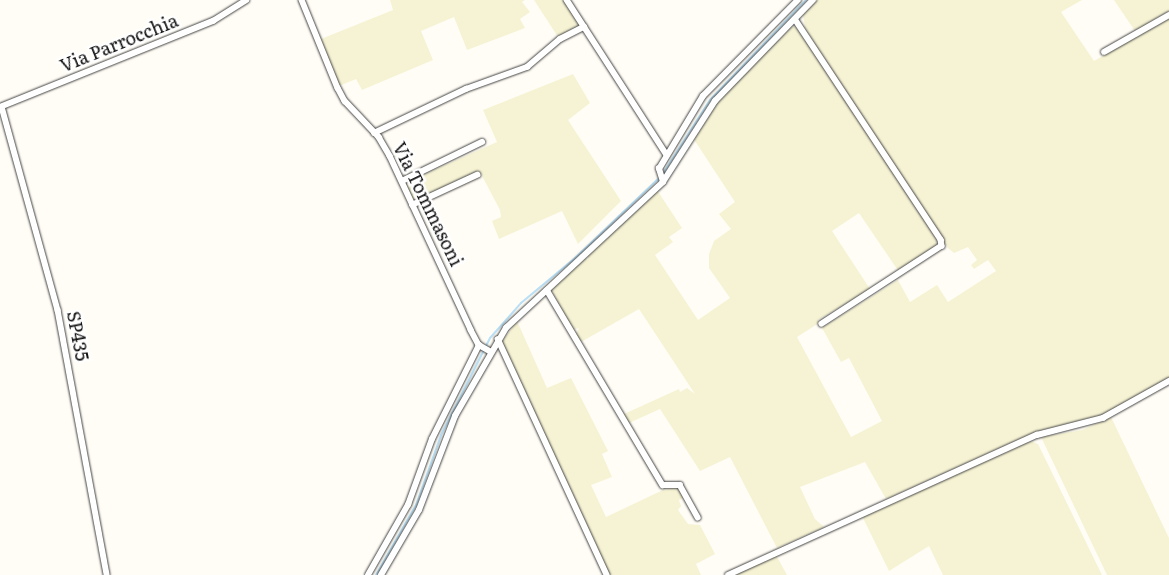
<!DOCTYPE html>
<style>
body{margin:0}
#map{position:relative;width:1169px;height:575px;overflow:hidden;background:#fffdf5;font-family:Literata,serif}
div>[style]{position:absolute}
.farmland>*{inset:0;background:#f6f3d4}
.stream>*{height:2px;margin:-1px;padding:0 1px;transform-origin:1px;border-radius:1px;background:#b9e0f7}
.roads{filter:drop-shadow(0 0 1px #444) drop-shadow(0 0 1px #444)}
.street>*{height:5.5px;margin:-2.75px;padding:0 2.75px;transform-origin:2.75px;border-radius:2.75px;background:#fff}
span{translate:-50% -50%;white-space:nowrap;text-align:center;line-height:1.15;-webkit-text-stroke:5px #fff;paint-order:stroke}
.street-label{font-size:18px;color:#111}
</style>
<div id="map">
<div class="farmland">
<i style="clip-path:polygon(390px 0,525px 0,522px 2px,530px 12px,520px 19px,525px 28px,467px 50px,454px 17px,421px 31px,433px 60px,362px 90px,356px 79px,339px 86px,321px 39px,393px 10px)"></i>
<i style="clip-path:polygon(534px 0,564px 0,579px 25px,558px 37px)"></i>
<i style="clip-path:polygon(816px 0,1082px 0,1061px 12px,1094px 61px,1169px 17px,1169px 380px,1104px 415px,1034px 433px,886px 499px,865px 462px,800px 487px,815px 519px,824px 527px,777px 548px,730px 457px,700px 471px,660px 409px,629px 423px,624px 414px,679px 389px,680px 392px,687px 388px,695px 394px,639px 309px,581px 342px,576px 334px,579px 328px,573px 330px,551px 289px,585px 258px,588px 260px,588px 255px,657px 190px,682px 228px,669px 237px,673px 242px,655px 255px,698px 320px,730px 298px,709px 268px,709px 254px,714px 241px,731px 229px,719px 214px,735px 202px,693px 138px,711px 108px,791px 27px,797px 27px,937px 238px,936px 247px,899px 272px,859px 213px,832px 231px,870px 289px,818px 320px,819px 323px,797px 337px,851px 437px,882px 421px,849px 358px,841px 362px,822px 328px,898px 280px,910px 302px,937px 285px,948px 302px,996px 271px,988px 260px,974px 269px,971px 265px,977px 260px,968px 247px,954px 253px,948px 248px,805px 28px,803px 15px)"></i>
<i style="clip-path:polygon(1114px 0,1169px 0,1169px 11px,1135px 31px)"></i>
<i style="clip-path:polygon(573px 74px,590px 103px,568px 120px,621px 201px,578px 244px,562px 211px,499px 239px,492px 221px,501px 217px,500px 210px,480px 172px,413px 201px,405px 183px,497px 142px,483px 110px)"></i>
<i style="clip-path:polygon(517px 321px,547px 388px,571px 378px,608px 451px,602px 454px,612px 477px,591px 485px,606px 517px,663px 490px,678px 487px,685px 497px,679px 500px,681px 506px,678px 510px,688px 524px,700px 525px,715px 554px,696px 564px,701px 575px,609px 575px,502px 342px)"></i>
<i style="clip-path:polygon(1111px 417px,1169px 538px,1169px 575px,1107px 575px,1041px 437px,1082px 430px)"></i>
<i style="clip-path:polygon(1030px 441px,1038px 444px,1102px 575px,943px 575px,929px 546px,889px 571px,862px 516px)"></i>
<i style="clip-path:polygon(776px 555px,787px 575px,732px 575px)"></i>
</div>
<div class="stream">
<i style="left:662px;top:175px;width:89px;rotate:-57.4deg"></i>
<i style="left:710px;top:100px;width:139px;rotate:-46.2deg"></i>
<i style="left:376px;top:575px;width:81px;rotate:-60.3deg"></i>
<i style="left:416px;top:505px;width:74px;rotate:-70.3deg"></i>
<i style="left:441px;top:435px;width:109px;rotate:-63.2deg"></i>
<i style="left:490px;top:338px;width:47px;rotate:-48.5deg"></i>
<i style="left:521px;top:303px;width:70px;rotate:-39.8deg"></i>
<i style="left:575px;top:258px;width:116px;rotate:-43.6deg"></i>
</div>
<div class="roads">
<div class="street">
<i style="left:302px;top:0;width:95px;rotate:67.8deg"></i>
<i style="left:338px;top:88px;width:15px;rotate:62deg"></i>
<i style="left:345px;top:101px;width:50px;rotate:46.6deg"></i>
<i style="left:379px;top:137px;width:22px;rotate:60deg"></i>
<i style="left:390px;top:156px;width:192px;rotate:65deg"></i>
<i style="left:471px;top:330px;width:17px;rotate:62deg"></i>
<i style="left:479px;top:345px;width:13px;rotate:29deg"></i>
<i style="left:567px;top:0;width:184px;rotate:57.2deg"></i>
<i style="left:795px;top:19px;width:265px;rotate:56.5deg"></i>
<i style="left:941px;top:240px;width:6px;rotate:81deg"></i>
<i style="left:942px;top:246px;width:143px;rotate:147deg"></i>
<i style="left:1104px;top:52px;width:75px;rotate:-29.6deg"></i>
<i style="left:0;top:107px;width:230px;rotate:-22deg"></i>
<i style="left:213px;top:21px;width:39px;rotate:-32deg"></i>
<i style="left:2px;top:107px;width:211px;rotate:74.6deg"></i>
<i style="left:58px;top:310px;width:269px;rotate:79.5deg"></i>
<i style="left:374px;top:133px;width:102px;rotate:-25.6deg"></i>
<i style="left:466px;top:89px;width:65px;rotate:-19.8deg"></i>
<i style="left:527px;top:67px;width:43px;rotate:-40.3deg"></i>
<i style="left:560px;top:39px;width:27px;rotate:-27deg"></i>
<i style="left:402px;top:181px;width:89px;rotate:-26deg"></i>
<i style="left:663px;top:182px;width:14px;rotate:-107deg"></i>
<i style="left:659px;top:169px;width:85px;rotate:-58.9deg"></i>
<i style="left:703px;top:96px;width:135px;rotate:-45.3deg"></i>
<i style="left:412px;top:205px;width:72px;rotate:-24.8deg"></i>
<i style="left:547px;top:290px;width:227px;rotate:59.3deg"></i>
<i style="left:663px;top:485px;width:17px"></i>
<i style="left:680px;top:485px;width:37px;rotate:61deg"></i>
<i style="left:498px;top:339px;width:260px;rotate:65.2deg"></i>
<i style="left:368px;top:575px;width:81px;rotate:-60.3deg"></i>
<i style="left:408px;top:505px;width:70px;rotate:-70deg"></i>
<i style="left:432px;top:439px;width:105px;rotate:-63.4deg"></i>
<i style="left:381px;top:575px;width:75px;rotate:-59.7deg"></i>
<i style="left:419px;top:510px;width:101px;rotate:-69deg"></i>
<i style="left:455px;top:416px;width:102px;rotate:-59.9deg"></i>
<i style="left:506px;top:328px;width:214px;rotate:-42.9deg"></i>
<i style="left:663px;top:182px;width:96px;rotate:-57.3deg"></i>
<i style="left:715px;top:101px;width:141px;rotate:-45.9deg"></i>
<i style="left:728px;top:575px;width:339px;rotate:-24.4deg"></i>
<i style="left:1037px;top:435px;width:68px;rotate:-14.4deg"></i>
<i style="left:1103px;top:418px;width:76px;rotate:-29.3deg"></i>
</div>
</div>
<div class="street-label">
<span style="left:119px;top:43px;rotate:-22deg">Via Parrocchia</span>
<span style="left:428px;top:204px;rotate:64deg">Via Tommasoni</span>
<span style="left:78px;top:336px;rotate:79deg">SP435</span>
</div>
</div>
